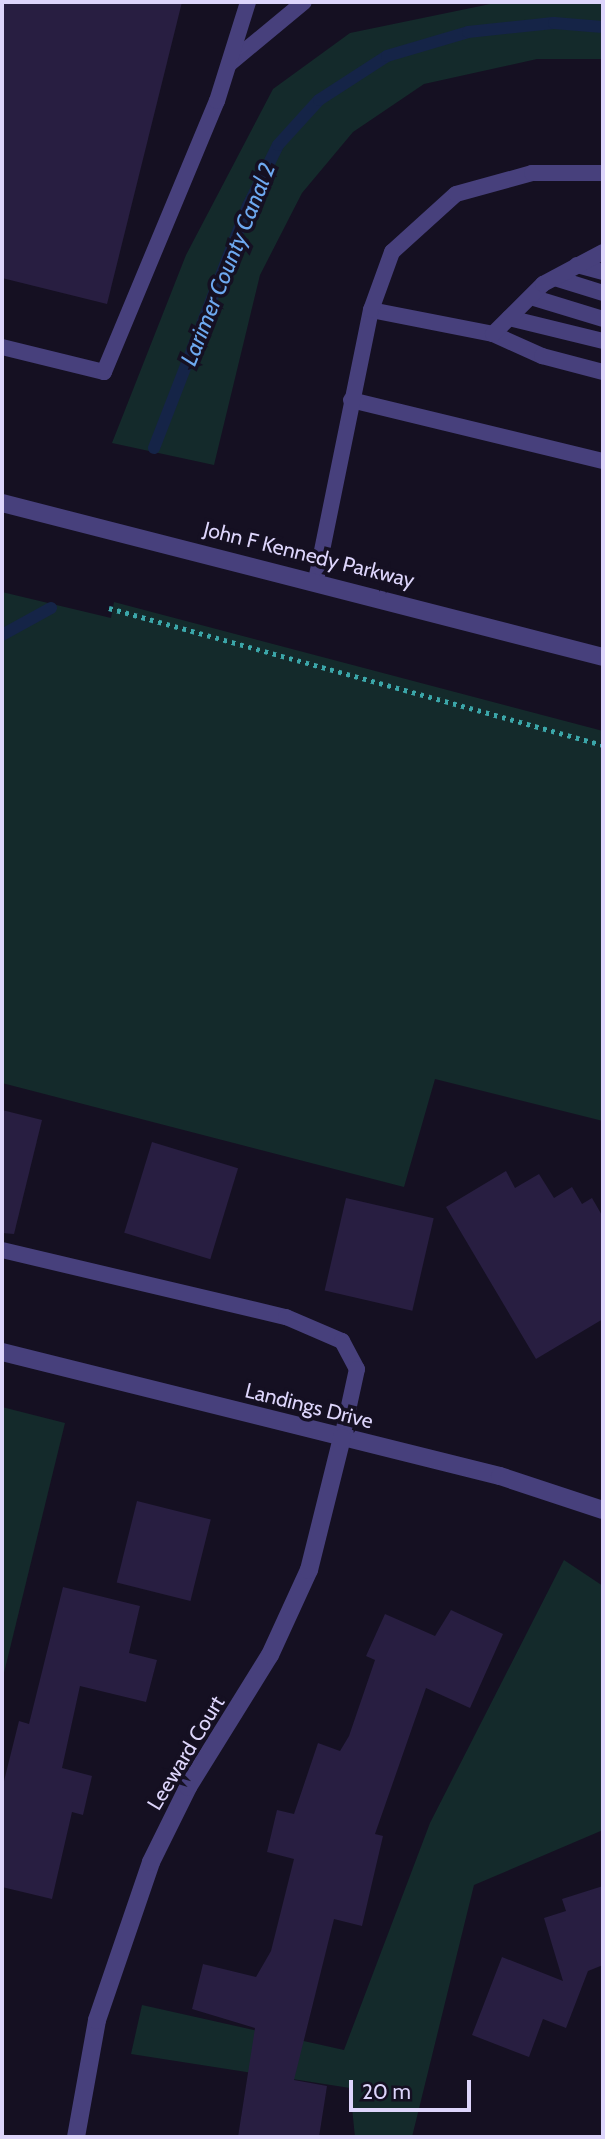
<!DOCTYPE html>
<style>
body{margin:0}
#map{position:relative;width:605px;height:2139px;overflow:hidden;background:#151022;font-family:Cabin,sans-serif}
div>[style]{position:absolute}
.green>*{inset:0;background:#142a2b}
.stream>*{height:12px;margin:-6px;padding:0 6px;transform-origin:6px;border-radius:6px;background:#152447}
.building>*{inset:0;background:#281e41;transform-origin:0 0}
.path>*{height:4.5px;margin-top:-2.25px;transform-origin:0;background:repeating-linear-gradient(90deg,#3ba6a9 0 3.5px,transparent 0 8.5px)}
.service>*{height:16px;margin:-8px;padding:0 8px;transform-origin:8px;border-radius:8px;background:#47407c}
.minor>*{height:18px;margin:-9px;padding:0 9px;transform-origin:9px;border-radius:9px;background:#47407c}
.tertiary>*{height:18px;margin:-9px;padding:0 9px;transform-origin:9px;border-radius:9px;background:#47407c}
span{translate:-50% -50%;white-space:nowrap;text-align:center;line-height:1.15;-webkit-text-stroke:7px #151022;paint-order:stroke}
.street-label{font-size:21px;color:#ddd5fb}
.water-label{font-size:23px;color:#6ea9f0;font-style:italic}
.frame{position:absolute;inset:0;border:4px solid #ddd5fb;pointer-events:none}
.scale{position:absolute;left:349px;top:2080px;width:122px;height:32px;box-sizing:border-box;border:4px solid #ddd5fb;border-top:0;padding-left:9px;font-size:21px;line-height:24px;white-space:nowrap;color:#ddd5fb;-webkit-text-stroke:5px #151022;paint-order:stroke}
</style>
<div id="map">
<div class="green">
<i style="clip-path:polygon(500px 2px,603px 2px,603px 59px,537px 59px,424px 84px,353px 132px,302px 193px,260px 275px,214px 465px,112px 443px,186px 255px,273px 89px,350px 33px)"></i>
<i style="clip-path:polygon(2px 592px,111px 618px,114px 602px,603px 731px,603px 1121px,435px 1079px,404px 1187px,2px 1083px)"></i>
<i style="clip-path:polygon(2px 1407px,65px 1423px,2px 1681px)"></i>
<i style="clip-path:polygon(564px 1560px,603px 1586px,603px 1830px,474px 1885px,412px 2137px,355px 2137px,350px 2088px,131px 2054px,142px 2005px,344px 2050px,430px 1823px)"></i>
</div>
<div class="stream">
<i style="left:154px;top:448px;width:260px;rotate:-68.8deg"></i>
<i style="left:248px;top:206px;width:68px;rotate:-63.8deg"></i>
<i style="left:278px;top:145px;width:61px;rotate:-47.7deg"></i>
<i style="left:319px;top:100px;width:81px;rotate:-32.9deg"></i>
<i style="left:387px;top:56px;width:84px;rotate:-16.5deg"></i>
<i style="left:468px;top:32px;width:86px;rotate:-6deg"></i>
<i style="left:554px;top:23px;width:49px;rotate:4.7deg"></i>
<i style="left:2px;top:635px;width:56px;rotate:-28.9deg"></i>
</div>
<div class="building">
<i style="clip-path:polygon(2px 2px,182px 2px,107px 304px,2px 278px)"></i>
<i style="clip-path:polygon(2px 1110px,42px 1120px,14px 1234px,2px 1233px)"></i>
<i style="left:152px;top:1142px;width:90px;height:95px;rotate:17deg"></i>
<i style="clip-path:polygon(506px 1171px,515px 1188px,539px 1174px,554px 1198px,572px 1187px,582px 1204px,592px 1198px,603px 1217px,603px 1319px,536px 1359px,446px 1207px)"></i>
<i style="left:346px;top:1198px;width:90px;height:95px;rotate:13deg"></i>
<i style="left:137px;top:1501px;width:76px;height:84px;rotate:14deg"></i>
<i style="clip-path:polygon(63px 1587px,140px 1606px,129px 1653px,157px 1660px,146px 1702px,80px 1686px,62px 1768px,92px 1776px,83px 1815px,72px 1812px,52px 1899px,2px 1887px,2px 1789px,19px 1721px,29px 1724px)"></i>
<i style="clip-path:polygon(451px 1610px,503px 1634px,470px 1708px,426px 1688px,375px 1834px,383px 1836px,362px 1926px,334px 1919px,294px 2080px,327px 2086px,319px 2137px,238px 2137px,255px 2028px,192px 2009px,203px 1964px,256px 1977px,271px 1951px,294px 1859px,267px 1852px,277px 1810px,294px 1814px,318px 1743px,340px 1751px,349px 1736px,375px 1660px,366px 1656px,385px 1614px,435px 1636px)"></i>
<i style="clip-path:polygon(603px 1886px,603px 1965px,588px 1971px,566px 2028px,543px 2019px,529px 2057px,472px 2035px,502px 1957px,563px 1981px,544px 1918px,566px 1911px,562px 1899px)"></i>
</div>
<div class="path">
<i style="left:109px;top:608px;width:513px;rotate:15.5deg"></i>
</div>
<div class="service">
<i style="left:229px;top:64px;width:97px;rotate:-39.6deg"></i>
<i style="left:577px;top:265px;width:27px;rotate:15deg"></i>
<i style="left:555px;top:278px;width:50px;rotate:17.4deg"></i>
<i style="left:531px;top:297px;width:75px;rotate:17deg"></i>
<i style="left:371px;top:310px;width:124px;rotate:11.1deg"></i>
<i style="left:493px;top:334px;width:54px;rotate:24.2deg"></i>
<i style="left:542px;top:356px;width:63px;rotate:14.7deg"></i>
<i style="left:509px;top:318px;width:97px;rotate:13.7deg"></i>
<i style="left:493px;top:334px;width:71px;rotate:-45deg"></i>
<i style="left:543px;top:284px;width:68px;rotate:-28.1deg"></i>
<i style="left:2px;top:347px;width:105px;rotate:13.8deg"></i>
<i style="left:104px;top:372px;width:294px;rotate:-67.4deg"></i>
<i style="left:217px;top:101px;width:104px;rotate:-72.6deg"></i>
<i style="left:351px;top:400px;width:259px;rotate:13.6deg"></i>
<i style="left:316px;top:580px;width:276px;rotate:-78.5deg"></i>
<i style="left:371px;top:310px;width:62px;rotate:-70.1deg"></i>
<i style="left:392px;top:252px;width:86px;rotate:-42.2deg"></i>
<i style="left:456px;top:194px;width:79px;rotate:-15.4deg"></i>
<i style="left:532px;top:173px;width:71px"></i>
<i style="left:2px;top:1250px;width:292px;rotate:13.3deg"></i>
<i style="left:286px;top:1317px;width:61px;rotate:23.2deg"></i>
<i style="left:342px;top:1341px;width:32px;rotate:62deg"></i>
<i style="left:357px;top:1369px;width:71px;rotate:102.3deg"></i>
</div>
<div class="minor">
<i style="left:2px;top:1352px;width:513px;rotate:13.98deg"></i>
<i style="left:500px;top:1476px;width:108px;rotate:18.3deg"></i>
<i style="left:76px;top:2137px;width:119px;rotate:-79.8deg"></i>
<i style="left:97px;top:2020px;width:167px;rotate:-71.1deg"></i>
<i style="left:151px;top:1862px;width:84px;rotate:-63.7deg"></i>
<i style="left:188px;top:1787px;width:155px;rotate:-58.2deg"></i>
<i style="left:270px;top:1655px;width:94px;rotate:-65.4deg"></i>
<i style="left:309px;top:1570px;width:136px;rotate:-76deg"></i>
</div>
<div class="tertiary">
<i style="left:2px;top:503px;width:620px;rotate:14.37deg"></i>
</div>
<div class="street-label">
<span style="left:309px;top:555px;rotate:14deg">John F Kennedy Parkway</span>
<span style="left:309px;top:1406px;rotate:14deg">Landings Drive</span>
<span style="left:186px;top:1753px;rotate:-59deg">Leeward Court</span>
</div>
<div class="water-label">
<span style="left:228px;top:264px;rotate:-68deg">Larimer County Canal 2</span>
</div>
<div class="frame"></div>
<div class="scale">20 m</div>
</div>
